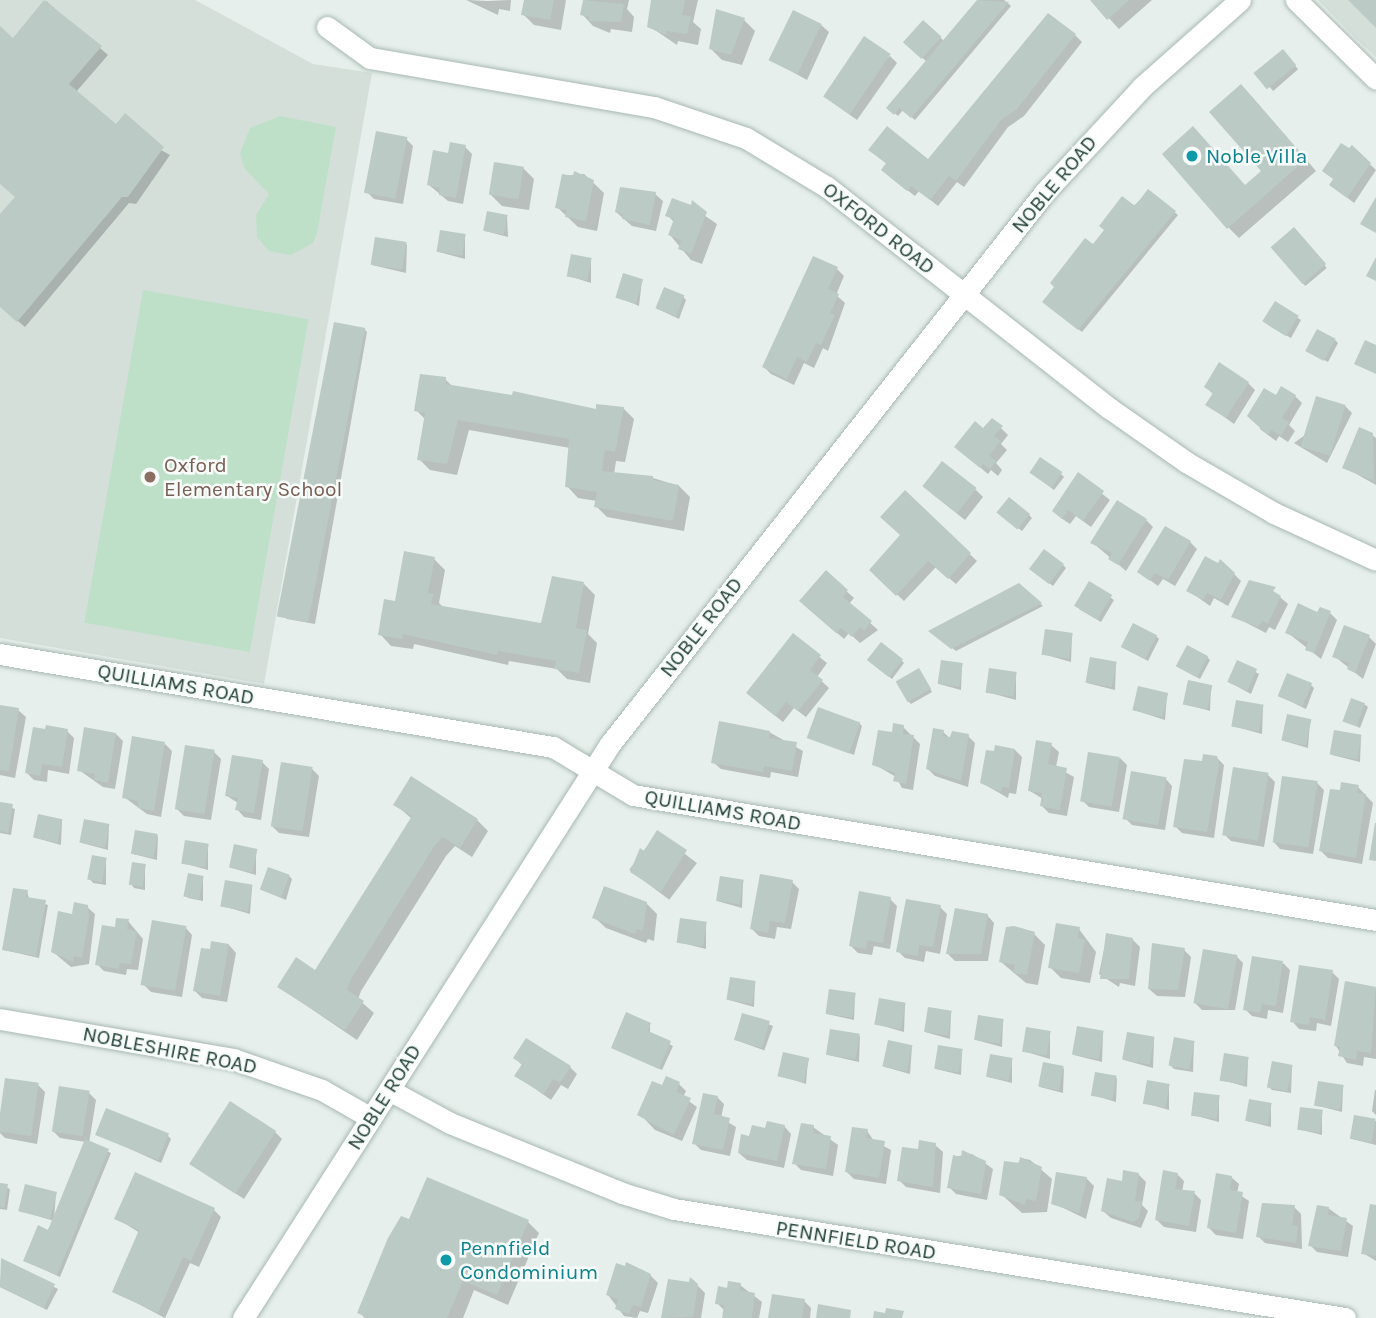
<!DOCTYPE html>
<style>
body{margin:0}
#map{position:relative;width:1376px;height:1318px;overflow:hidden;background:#e6efeb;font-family:Karla,sans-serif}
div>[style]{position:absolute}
.built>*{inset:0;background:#d4dfda}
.green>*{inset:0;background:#bfe0c8;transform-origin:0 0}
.shadow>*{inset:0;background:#0003;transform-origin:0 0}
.building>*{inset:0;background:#bbcac4;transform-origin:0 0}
.roads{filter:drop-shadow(0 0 2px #a8b8b2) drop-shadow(0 0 2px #a8b8b2)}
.minor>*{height:21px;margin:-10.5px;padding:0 10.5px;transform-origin:10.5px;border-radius:10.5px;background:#fff}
.secondary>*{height:21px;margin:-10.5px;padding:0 10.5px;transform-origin:10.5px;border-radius:10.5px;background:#fff}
.dots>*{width:19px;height:19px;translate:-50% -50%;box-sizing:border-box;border:4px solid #f7fbf9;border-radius:50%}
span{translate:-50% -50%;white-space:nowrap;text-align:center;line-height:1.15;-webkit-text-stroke:5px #f7fbf9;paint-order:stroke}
.culture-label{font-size:21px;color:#0d838f}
.left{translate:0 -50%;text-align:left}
.street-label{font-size:21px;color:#24423a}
.education-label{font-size:21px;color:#785e54}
</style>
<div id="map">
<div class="built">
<i style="clip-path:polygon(0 0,195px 0,313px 64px,372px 73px,264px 684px,0 638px)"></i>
<i style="clip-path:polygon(1318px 0,1376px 0,1376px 57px,1356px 39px)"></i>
</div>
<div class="green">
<i style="clip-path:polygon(280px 116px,336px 127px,317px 233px,313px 243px,291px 255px,269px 251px,257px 237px,256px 215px,269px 194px,244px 168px,240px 153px,250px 128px)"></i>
<i style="left:143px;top:290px;width:168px;height:338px;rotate:10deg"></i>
</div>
<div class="shadow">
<i style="clip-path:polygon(466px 0,487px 1px,511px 0,510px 11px,499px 9px,498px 15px)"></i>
<i style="clip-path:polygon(525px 0,566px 0,561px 30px,534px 25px,523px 14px)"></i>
<i style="clip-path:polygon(585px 0,629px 0,627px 9px,634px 17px,632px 32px,611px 29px,610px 33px,593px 26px,582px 14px)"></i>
<i style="clip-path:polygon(653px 0,698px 0,693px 22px,701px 29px,698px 45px,678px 41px,677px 45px,649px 26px)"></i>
<i style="clip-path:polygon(979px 0,1004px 0,1011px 6px,915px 120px,903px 110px,898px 116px,889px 108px,927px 62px,906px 43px,923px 22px,944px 41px)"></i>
<i style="clip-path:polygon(1092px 0,1152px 0,1119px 29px)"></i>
<i style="clip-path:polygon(46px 1px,108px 55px,76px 92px,117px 126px,170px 155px,136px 204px,129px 203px,25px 327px,0 306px,0 217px,16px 197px,0 183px,0 28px,14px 40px)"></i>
<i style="clip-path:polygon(744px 20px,755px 31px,742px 65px,722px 60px,711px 49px)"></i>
<i style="clip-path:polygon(821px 25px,829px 32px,807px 80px,771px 60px)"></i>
<i style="clip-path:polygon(1075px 35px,1082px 42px,1024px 116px,1008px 127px,964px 187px,957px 182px,938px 206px,919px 191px,915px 196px,890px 177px,887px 164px,878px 157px,928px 161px)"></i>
<i style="left:1283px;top:52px;width:23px;height:33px;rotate:49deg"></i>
<i style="clip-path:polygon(890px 56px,897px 63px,857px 120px,832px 102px)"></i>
<i style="clip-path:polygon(1252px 97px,1316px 171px,1239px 238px,1228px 227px,1246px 187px,1263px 171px)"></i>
<i style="clip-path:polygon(406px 139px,413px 146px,403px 204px,374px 199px,367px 192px)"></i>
<i style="clip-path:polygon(465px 147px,472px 154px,463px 204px,448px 201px,429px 185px,449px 155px)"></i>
<i style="clip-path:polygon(1352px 147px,1376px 170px,1354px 203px,1331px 185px)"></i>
<i style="clip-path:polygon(523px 168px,534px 179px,529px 210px,502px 206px,491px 195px)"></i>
<i style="clip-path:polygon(584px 174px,604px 193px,597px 231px,578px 227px,557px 207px,563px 176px)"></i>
<i style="clip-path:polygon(1148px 192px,1178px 215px,1082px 332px,1047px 305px,1093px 246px)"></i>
<i style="clip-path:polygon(655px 194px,663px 201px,656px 231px,632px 226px,616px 212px)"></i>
<i style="clip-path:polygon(692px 207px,717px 224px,702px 264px,691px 260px,670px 235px,675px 223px,667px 215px)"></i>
<i style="clip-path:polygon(507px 216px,508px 237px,485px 231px)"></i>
<i style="left:1294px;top:229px;width:51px;height:28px;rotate:50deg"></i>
<i style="clip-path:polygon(465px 236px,465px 259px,439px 252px)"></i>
<i style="clip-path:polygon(407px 244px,406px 273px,372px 265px)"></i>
<i style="clip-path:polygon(591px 260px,591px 283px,569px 276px)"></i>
<i style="clip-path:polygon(837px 269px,844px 276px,836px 295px,845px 303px,828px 351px,823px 348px,814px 368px,804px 363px,794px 385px,771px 374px,764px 367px)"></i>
<i style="clip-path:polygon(642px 280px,639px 306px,618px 297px)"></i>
<i style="clip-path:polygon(683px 297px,686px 300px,679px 319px,658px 309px)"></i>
<i style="clip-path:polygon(1276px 304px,1301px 320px,1291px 338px,1268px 325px)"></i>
<i style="clip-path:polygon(364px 329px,367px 332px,315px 624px,287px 619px,284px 616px)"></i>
<i style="clip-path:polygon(1335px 340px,1338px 343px,1328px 362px,1311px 353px)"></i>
<i style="clip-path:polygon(445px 379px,453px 387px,597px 411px,623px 408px,634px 419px,625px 462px,616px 461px,614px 474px,653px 478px,679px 486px,690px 497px,684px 531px,607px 517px,596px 506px,597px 501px,578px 498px,567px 486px,570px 448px,469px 430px,457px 475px,430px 470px,419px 459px,426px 420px,416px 410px)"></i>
<i style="clip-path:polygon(1248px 383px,1255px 390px,1234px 424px,1208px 405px,1214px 395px,1206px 387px)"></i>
<i style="clip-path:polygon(1295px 396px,1302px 403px,1289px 425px,1295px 431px,1288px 442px,1279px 436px,1276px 441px,1260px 429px,1277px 398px)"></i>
<i style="clip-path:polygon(1345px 406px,1352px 413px,1327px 463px,1294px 443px)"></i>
<i style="clip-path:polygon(1001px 428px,1008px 435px,1001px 444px,1007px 450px,996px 463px,1002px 470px,998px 476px,991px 470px,988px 474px,964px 454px,984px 431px)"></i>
<i style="clip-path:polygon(1372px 435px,1376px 438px,1376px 485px,1344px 467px)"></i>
<i style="clip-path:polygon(1061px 474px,1064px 477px,1054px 490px,1035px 476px)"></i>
<i style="clip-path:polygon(1078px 475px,1110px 500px,1091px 527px,1076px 516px,1070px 524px,1061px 518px)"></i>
<i style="clip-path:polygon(976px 490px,983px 497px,965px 520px,931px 493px)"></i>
<i style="clip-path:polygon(905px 493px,977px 561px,956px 584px,936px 567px,904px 601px,871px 570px,903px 536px)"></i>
<i style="clip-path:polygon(1029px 515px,1032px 518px,1022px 531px,1002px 516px)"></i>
<i style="clip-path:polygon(1146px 520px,1153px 527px,1126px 571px,1093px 543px)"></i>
<i style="clip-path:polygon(1190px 542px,1197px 549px,1175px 586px,1163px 579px,1158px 586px,1139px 572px)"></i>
<i style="clip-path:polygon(434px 559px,445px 570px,439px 603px,443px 607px,542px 625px,584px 584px,595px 595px,588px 634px,597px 643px,590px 683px,567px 679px,557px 669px,509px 661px,508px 665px,414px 644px,413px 649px,391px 646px,380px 634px,397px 603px)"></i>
<i style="clip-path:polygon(1063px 565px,1066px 568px,1053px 586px,1034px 572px)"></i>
<i style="clip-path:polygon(826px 573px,854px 598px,849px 604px,878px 630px,860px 643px,849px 633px,844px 639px,808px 608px)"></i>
<i style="clip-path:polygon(1234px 574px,1241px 581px,1228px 606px,1214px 598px,1210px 606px,1189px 591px)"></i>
<i style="clip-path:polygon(1090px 583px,1114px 600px,1101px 622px,1079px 609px)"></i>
<i style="clip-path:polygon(1019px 585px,1043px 606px,956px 651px,934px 634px)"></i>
<i style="clip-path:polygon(1266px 585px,1288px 604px,1275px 630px,1269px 627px,1266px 633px,1233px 616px)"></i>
<i style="clip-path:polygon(1330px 613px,1337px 620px,1321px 659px,1288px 633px,1318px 614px)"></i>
<i style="clip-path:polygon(1072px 635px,1071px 662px,1043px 654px)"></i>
<i style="clip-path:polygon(793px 636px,827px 663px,817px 677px,829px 688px,806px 717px,794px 708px,783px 722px,756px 700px)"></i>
<i style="clip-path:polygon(1156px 636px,1159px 639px,1148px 661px,1123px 647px)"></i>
<i style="clip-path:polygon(1369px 637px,1376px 644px,1363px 679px,1334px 656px)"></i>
<i style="clip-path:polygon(1207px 657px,1210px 660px,1200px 679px,1179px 667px)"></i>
<i style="clip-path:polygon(901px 660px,904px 663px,892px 679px,872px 663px)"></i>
<i style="clip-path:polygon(1237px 662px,1259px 674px,1251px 694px,1229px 682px)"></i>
<i style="clip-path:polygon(1116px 663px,1115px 690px,1087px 683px)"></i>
<i style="clip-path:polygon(962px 665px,961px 690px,939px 684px)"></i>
<i style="clip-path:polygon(919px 670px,932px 692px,911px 704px,908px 701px)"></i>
<i style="clip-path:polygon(1016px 674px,1016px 700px,987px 692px)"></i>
<i style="clip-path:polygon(1311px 685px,1314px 688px,1306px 709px,1279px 696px)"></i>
<i style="clip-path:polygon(1211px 686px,1210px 711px,1186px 704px)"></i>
<i style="clip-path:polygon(1167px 695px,1165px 720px,1134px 710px)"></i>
<i style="clip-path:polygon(1364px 704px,1368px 707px,1360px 728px,1344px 720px)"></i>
<i style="clip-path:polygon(0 707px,18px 710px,26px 717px,15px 778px,0 775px)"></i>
<i style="clip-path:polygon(1263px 707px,1262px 734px,1233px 726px)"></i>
<i style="clip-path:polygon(1310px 721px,1308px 748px,1284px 741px)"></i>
<i style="clip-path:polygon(859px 723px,862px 726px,854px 755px,807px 736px)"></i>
<i style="clip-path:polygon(903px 727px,920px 744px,913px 790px,902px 788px,896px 777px,874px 764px,893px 734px)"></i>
<i style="clip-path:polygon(67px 731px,74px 738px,69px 774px,48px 770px,47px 782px,34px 780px,27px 773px)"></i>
<i style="clip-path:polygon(769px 732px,803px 751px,798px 777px,771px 772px,770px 778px,721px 769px,713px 762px)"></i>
<i style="clip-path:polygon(943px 732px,952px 740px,968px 736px,975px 743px,968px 787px,935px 776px,928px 769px)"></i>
<i style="clip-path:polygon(116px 734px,123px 741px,115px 789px,103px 787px,79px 770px)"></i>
<i style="clip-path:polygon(1361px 737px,1360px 762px,1332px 755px)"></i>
<i style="clip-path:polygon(165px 744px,172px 751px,161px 817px,147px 814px,124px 797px)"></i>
<i style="clip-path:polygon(1051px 745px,1059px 752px,1056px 767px,1074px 777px,1067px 816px,1049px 813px,1042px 806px,1043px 799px,1030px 791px)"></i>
<i style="clip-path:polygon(1015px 750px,1022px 757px,1016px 794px,1009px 793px,1008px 798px,982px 783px)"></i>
<i style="clip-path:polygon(214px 752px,221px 759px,211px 820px,184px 816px,177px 809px)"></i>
<i style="clip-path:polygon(1216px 757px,1224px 765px,1214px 838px,1182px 833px,1175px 826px,1203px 763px)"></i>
<i style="clip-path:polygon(1120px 758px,1127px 765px,1119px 812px,1089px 807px,1082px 800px)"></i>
<i style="clip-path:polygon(262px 762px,269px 769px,261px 820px,244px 817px,237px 809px,238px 803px,227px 796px)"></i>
<i style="clip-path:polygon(312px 769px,319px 776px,309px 837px,279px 833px,272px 826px)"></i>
<i style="clip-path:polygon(1268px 775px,1275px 782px,1264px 847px,1231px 841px,1224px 834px)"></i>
<i style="clip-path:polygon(1165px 778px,1172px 786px,1165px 830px,1132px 825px,1125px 818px)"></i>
<i style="clip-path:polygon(1317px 783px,1324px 790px,1313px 854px,1280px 849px,1273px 841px)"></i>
<i style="clip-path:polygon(1358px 787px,1373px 803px,1362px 864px,1328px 858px,1321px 851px,1341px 792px)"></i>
<i style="clip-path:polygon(0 804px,15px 809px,11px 835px,0 833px)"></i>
<i style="clip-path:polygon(396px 805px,477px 820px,488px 831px,472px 857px,455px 846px,446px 856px,361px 991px,358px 999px,374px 1013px,357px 1040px,279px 987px,316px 972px,412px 819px)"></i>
<i style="clip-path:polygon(62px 820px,61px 845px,36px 838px)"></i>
<i style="clip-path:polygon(109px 825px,108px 850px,82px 843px)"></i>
<i style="left:657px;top:833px;width:50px;height:46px;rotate:37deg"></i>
<i style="clip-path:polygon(158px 836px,157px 860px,133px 854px)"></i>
<i style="clip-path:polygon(208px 846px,208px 870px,183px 863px)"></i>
<i style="clip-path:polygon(256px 850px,256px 875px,232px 868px)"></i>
<i style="clip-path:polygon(106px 859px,106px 885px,93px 883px,90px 879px)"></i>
<i style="clip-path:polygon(145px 866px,145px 890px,134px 888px,131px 884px)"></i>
<i style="clip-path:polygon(289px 876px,292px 879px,286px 900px,262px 890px)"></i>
<i style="clip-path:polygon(203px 877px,203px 901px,188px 898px,185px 895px)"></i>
<i style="clip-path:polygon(743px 882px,742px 908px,717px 901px)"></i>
<i style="clip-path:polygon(792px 882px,799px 889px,791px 929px,777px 927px,775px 939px,759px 936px,752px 929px)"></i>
<i style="clip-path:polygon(252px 887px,250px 914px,223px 906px)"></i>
<i style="clip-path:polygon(27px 891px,29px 899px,48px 905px,39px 958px,4px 950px)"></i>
<i style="clip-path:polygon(890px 899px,897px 906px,890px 949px,874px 946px,872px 955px,858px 953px,851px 946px)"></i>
<i style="clip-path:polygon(646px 903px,657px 914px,654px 941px,648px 939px,646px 943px,606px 928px,594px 917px)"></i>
<i style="clip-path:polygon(87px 907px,95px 914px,89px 964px,71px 967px,53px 952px,73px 916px)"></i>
<i style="clip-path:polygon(940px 907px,947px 914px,940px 954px,926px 951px,924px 962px,905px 958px,898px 951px)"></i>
<i style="clip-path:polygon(987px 915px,994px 923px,988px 961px,955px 961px,948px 954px)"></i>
<i style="clip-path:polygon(128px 921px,143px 939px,138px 970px,127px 969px,126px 975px,104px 971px,97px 964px,116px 929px)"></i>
<i style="clip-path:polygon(706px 923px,706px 949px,678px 942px)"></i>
<i style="clip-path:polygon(185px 927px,192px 935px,182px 997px,151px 992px,144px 985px)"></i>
<i style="clip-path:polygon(1079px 929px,1096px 952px,1090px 983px,1061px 978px,1050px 967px)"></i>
<i style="clip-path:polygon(1034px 934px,1045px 945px,1038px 985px,1026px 983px,1001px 962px)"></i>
<i style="clip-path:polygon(1107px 935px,1133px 940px,1140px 947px,1135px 986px,1120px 983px,1119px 987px,1099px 974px)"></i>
<i style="clip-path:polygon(229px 945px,236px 953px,227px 1002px,202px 998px,195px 991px,211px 951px)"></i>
<i style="clip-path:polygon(1184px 950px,1191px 957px,1185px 997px,1157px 996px,1149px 989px)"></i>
<i style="clip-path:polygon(1236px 956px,1243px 963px,1235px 1010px,1202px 1010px,1195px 1003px)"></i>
<i style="clip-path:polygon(1283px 963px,1290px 970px,1283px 1013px,1268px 1010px,1267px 1019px,1252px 1016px,1245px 1009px)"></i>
<i style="clip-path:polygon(1332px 972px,1339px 979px,1331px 1026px,1317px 1023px,1316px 1031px,1299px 1029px,1292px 1021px)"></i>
<i style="clip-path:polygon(755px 982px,754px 1007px,729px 1000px)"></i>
<i style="clip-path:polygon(1346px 983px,1376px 989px,1376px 1059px,1364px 1057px,1363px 1066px,1347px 1063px,1336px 1046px)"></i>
<i style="clip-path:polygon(855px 995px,854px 1020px,827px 1014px)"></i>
<i style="clip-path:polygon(905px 1005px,904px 1032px,876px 1024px)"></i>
<i style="clip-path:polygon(951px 1012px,950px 1039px,925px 1032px)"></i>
<i style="left:743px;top:1015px;width:32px;height:26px;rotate:20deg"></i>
<i style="clip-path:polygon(1003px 1021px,1002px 1047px,976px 1040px)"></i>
<i style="clip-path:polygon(650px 1024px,650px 1034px,673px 1046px,662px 1070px,613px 1048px)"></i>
<i style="clip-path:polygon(1050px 1032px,1050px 1059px,1023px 1051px)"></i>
<i style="clip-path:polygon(1103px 1032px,1102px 1062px,1074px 1055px)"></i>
<i style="clip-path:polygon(860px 1036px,859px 1062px,828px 1055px)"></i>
<i style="clip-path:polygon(1154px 1039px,1153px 1068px,1124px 1060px)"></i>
<i style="clip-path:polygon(1194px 1042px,1193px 1072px,1174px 1069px,1171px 1066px)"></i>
<i style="clip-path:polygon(912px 1046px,910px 1074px,885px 1067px)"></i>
<i style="clip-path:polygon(962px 1051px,961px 1075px,936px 1069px)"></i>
<i style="clip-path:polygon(515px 1058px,570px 1067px,577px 1074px,568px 1089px,561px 1085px,551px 1100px,517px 1076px,523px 1066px)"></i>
<i style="clip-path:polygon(1248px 1059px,1247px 1087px,1222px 1080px)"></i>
<i style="clip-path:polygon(808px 1060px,806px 1084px,779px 1075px)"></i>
<i style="clip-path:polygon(1012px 1060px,1012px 1083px,988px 1077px)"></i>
<i style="clip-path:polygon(1292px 1066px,1291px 1093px,1272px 1090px,1269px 1087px)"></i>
<i style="clip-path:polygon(1064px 1068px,1063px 1093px,1040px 1087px)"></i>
<i style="clip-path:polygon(1117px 1078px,1116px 1102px,1093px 1095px)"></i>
<i style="clip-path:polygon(7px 1080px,38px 1085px,45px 1092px,37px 1144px,5px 1138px,0 1133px)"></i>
<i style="clip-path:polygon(679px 1084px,686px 1091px,683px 1097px,697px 1107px,682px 1141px,655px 1130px,640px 1114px,663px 1087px)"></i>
<i style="clip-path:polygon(1169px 1085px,1169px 1110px,1145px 1103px)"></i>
<i style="clip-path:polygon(1343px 1087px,1342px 1112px,1315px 1105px)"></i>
<i style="clip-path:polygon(1375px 1090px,1376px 1090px,1376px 1115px,1372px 1111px)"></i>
<i style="clip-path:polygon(89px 1093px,96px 1100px,89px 1143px,111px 1153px,60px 1277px,25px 1261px,54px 1221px,21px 1211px,56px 1194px,54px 1219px,86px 1142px,60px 1138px,53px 1131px)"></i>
<i style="clip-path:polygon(717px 1097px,724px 1104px,721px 1118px,736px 1127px,730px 1156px,701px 1150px,694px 1143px)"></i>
<i style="clip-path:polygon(1219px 1097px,1219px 1122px,1193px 1115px)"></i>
<i style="clip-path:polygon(1271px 1105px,1271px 1127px,1247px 1121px)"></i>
<i style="clip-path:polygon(1322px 1112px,1322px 1135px,1298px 1129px)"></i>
<i style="clip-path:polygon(1355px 1117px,1376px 1121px,1376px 1145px,1352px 1139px)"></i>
<i style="clip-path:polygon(784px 1126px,791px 1134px,784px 1168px,747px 1160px,739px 1153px,766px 1130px)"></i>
<i style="clip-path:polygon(813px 1127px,838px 1145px,833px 1176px,801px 1170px,794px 1163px)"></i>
<i style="clip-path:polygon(867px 1131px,874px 1141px,891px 1150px,886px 1184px,854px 1179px,847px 1172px)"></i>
<i style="clip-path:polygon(275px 1132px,282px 1139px,244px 1199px,191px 1164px)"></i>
<i style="clip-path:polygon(97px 1134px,168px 1136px,171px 1139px,161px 1163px)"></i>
<i style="clip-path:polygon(935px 1145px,943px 1152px,940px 1193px,906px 1187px,899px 1180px,919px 1151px)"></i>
<i style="clip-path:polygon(972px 1154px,993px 1169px,987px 1200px,956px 1194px,949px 1187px,954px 1157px)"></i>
<i style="clip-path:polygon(1021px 1158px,1030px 1160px,1052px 1179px,1047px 1212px,1022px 1213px,1001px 1194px)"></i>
<i style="clip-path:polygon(1138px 1174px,1146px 1182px,1142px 1205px,1148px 1211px,1141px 1228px,1111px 1218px,1103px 1211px)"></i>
<i style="clip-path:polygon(1177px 1174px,1184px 1181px,1182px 1192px,1194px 1193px,1201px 1200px,1196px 1232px,1164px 1227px,1157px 1220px)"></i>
<i style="clip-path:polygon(1231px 1177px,1239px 1184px,1237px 1193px,1249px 1201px,1243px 1239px,1216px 1235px,1209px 1228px)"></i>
<i style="clip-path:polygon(1086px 1178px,1094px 1186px,1086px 1219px,1053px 1203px)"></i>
<i style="clip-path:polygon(0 1185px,10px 1189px,7px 1210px,0 1209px)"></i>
<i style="clip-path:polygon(1294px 1207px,1301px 1214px,1302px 1249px,1265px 1243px,1258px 1236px)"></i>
<i style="clip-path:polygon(1376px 1207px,1376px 1261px,1363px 1253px)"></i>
<i style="clip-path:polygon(1328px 1208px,1353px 1226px,1348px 1257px,1317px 1252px,1310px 1245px)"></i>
<i style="clip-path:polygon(214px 1210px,221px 1217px,199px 1267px,190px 1263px,165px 1318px,114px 1291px,140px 1233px,116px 1218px)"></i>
<i style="clip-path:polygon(410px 1221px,528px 1222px,539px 1233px,508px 1305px,474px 1290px,463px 1318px,365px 1318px,359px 1312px)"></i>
<i style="clip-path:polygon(2px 1261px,58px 1289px,47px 1310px,0 1287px)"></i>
<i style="clip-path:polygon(650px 1275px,658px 1283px,648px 1313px,640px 1311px,637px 1318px,624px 1316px,608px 1295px)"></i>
<i style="clip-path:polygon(669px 1281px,697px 1285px,705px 1293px,701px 1318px,663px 1318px)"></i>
<i style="clip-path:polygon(740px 1285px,762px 1302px,759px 1318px,723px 1318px,725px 1311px,717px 1303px)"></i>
<i style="clip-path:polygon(804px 1301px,811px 1308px,810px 1318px,770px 1318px)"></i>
</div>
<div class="building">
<i style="clip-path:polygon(44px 0,102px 46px,69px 84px,116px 124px,125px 113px,164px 147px,128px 197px,122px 197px,17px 322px,0 307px,0 214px,15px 197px,0 184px,0 26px,13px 38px)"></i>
<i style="clip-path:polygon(524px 0,554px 0,550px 20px,521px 15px)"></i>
<i style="clip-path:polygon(583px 0,624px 4px,621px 22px,588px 21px,589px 17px,580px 15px)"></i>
<i style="clip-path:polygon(651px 0,685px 0,682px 15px,691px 16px,687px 34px,667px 31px,666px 35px,647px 27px)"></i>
<i style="clip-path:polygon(977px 0,1009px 2px,911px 118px,899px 108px,894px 115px,886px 108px)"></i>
<i style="clip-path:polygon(1090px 0,1129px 0,1107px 20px)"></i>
<i style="clip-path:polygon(1348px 0,1376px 0,1376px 28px)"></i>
<i style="clip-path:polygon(716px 9px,745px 18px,731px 55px,709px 49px)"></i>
<i style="left:793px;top:10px;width:32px;height:56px;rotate:26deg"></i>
<i style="clip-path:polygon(1048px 13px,1076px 34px,1017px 109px,1001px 120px,956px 181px,949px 176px,930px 200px,911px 186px,907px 191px,881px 170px,886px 163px,868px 150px,887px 126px,928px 159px)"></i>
<i style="left:923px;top:20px;width:25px;height:30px;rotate:42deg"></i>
<i style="left:864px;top:36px;width:32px;height:73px;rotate:34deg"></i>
<i style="left:1283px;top:49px;width:21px;height:38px;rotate:51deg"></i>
<i style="clip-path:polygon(1241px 84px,1306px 159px,1227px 229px,1162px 154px,1193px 126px,1245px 185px,1261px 171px,1209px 112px)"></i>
<i style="left:376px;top:131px;width:32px;height:63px;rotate:11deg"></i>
<i style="clip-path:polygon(450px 142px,466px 145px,456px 198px,439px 195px,440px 188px,427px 185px,433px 150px,448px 153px)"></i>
<i style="clip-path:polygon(1341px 143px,1349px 148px,1352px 145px,1371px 163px,1347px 198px,1329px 185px,1333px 179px,1322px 171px)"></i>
<i style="left:494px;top:162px;width:30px;height:33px;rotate:9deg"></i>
<i style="clip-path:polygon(574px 171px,594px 180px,586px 221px,565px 217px,567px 210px,555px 208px,562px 174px,573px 176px)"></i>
<i style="clip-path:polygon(620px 187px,656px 192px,650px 225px,622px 219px,623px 214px,615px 212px)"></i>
<i style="clip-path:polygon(1148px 189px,1176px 211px,1078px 330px,1042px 302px,1054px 287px,1050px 283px,1085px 238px,1093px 244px,1104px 230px,1099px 226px,1122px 196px,1135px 206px)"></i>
<i style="clip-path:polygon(1376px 197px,1376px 233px,1360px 224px)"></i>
<i style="clip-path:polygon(672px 198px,691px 205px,692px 200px,707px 212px,691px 254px,678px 249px,681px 240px,668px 235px,674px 219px,665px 216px)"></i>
<i style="left:487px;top:211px;width:21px;height:20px;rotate:11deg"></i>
<i style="left:1294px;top:227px;width:49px;height:31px;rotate:49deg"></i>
<i style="left:440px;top:230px;width:26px;height:22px;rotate:9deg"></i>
<i style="left:375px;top:237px;width:32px;height:28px;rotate:9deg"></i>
<i style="left:571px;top:254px;width:21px;height:23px;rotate:11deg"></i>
<i style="clip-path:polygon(813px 256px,838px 267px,828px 289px,839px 294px,830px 313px,835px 315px,821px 345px,816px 343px,807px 362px,797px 357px,787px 379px,762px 367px)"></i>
<i style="clip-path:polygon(1376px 257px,1376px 281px,1366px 276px)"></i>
<i style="left:623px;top:273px;width:21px;height:26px;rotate:17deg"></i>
<i style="left:664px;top:287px;width:22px;height:23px;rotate:22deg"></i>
<i style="left:1275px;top:301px;width:28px;height:24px;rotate:32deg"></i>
<i style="left:334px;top:322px;width:32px;height:300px;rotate:11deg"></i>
<i style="left:1317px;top:329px;width:21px;height:25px;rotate:28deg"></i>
<i style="clip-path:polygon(1365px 340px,1376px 345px,1376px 374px,1354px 364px)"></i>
<i style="clip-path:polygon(1219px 362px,1249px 382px,1226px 418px,1205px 405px,1213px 393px,1204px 387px)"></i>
<i style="clip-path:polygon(420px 374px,446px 377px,446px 384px,512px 395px,513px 391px,596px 409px,596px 404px,624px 407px,615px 452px,605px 450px,602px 471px,653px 476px,653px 480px,679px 485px,673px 521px,594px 507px,597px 492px,565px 487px,569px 439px,458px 420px,447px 464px,417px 460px,425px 413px,414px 411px)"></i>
<i style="clip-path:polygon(1281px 386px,1296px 395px,1282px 418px,1289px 422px,1281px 436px,1271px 430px,1268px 435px,1247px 416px,1264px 388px,1276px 395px)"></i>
<i style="left:1316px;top:396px;width:31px;height:53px;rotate:17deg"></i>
<i style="clip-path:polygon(992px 418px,1003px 426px,994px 436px,1001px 441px,989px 455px,996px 461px,990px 470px,983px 464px,980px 468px,954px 447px,975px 421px,983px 428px)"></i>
<i style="clip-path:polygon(1359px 427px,1373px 433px,1374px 481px,1342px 468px)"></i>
<i style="left:1040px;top:457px;width:27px;height:19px;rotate:34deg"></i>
<i style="left:942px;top:461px;width:44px;height:32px;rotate:38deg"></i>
<i style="clip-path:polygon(1078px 472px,1104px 491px,1083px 521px,1068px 510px,1062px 519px,1052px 511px)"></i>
<i style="clip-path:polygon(905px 490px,971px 553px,948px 579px,928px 561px,896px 596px,869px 570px,900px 535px,880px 517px)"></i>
<i style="left:1009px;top:497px;width:27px;height:20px;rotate:39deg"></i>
<i style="clip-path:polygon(1117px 500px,1147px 519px,1118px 565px,1108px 559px,1112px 553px,1090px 543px)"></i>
<i style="clip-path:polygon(1165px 526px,1191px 541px,1168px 580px,1155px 573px,1150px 581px,1137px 572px)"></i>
<i style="left:1044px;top:549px;width:25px;height:25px;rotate:37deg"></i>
<i style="clip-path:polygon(404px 551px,435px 557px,428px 593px,433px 594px,431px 604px,541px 623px,552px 576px,584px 582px,576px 628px,587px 630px,579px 673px,554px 669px,556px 661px,498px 651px,497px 655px,403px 634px,402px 639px,378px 635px,384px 599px,395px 601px)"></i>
<i style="clip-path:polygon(1205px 556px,1218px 563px,1220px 559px,1235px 573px,1221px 600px,1207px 593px,1203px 600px,1186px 591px)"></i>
<i style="clip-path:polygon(826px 570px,848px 590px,843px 597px,872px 621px,864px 631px,860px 627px,852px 637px,841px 628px,836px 633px,799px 601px)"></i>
<i style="clip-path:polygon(1249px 580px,1276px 587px,1273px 591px,1281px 596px,1268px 624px,1262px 621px,1258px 627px,1231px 617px)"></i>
<i style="left:1089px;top:581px;width:27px;height:29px;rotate:31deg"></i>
<i style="clip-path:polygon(1019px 583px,1042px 603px,951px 649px,928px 631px)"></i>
<i style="clip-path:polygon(1298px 603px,1317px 612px,1320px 607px,1331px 611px,1314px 653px,1305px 650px,1308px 642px,1285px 633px)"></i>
<i style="left:1133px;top:623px;width:27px;height:27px;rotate:27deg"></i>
<i style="clip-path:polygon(1344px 625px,1370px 635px,1355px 673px,1347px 669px,1349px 663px,1332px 657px)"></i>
<i style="left:1045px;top:629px;width:28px;height:26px;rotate:8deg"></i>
<i style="clip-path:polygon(793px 633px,821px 655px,810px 670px,823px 680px,798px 711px,786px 702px,775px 716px,746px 693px)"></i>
<i style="left:881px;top:642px;width:28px;height:23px;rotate:38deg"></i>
<i style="left:1187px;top:645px;width:24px;height:24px;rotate:28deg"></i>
<i style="left:1090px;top:657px;width:27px;height:26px;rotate:10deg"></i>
<i style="left:941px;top:660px;width:22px;height:24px;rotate:8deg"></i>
<i style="left:1237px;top:660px;width:22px;height:24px;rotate:24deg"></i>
<i style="left:919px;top:668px;width:24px;height:27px;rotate:60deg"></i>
<i style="left:989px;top:668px;width:28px;height:25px;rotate:8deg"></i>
<i style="left:1287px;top:673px;width:27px;height:25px;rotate:22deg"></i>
<i style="left:1188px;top:680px;width:25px;height:25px;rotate:12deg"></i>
<i style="left:1138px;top:686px;width:31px;height:25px;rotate:13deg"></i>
<i style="left:1351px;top:698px;width:15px;height:25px;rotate:20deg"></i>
<i style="left:1236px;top:700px;width:28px;height:27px;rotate:10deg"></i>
<i style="clip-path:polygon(0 705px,19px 708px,9px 771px,0 770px)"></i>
<i style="left:818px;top:707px;width:45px;height:33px;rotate:20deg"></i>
<i style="left:1287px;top:714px;width:25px;height:27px;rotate:12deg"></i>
<i style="clip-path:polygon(719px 721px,770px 731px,769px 738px,797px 742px,792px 771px,764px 766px,763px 772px,711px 763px)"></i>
<i style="clip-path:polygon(893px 723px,904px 725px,903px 734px,914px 735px,906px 784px,893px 781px,895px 773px,872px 765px,878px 730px,892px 732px)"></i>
<i style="clip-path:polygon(46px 725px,68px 729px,62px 767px,42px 764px,40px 776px,25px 773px,33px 727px,45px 729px)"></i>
<i style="clip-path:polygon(84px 727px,116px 733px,108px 783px,94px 780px,95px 774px,77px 771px)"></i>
<i style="clip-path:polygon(933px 728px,944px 730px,943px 736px,950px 737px,952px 731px,969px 734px,961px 781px,926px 769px)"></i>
<i style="left:1334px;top:730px;width:28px;height:25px;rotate:10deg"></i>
<i style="clip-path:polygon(132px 736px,165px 742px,154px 811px,138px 808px,138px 801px,122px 798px)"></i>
<i style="clip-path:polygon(1036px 740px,1052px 743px,1048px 764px,1067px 768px,1060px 810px,1040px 806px,1042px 793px,1028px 791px)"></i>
<i style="left:185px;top:745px;width:30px;height:65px;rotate:9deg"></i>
<i style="clip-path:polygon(995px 745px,1015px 749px,1009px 788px,1002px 787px,1001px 792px,980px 783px,986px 750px,994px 751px)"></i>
<i style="left:1088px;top:752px;width:32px;height:50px;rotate:9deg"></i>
<i style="clip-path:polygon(1203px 754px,1217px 756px,1219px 764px,1207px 832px,1173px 827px,1184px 759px,1202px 761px)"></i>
<i style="clip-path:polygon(232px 755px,263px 760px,254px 813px,235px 810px,238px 798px,225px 796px)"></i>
<i style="left:281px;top:762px;width:32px;height:65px;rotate:9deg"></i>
<i style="left:1233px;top:767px;width:36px;height:69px;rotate:9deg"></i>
<i style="left:1131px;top:771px;width:36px;height:49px;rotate:10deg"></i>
<i style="clip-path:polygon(411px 776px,478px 819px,460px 848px,443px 837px,435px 845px,351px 979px,347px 990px,364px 1001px,345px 1030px,277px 987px,296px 957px,315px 970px,412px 816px,393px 805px)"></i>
<i style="left:1282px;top:776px;width:36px;height:67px;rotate:8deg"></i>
<i style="clip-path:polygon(1341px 782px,1359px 785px,1357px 793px,1366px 794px,1356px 858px,1319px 851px,1330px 789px,1340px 790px)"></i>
<i style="clip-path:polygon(0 802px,13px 804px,8px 833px,0 831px)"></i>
<i style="left:38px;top:814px;width:25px;height:24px;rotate:12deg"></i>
<i style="left:84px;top:819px;width:26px;height:24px;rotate:11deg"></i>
<i style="clip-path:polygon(1375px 823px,1376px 823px,1376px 861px,1369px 860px)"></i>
<i style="left:135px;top:830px;width:23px;height:24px;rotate:10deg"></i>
<i style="clip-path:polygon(657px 830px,687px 850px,661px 892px,630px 872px,640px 848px,644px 851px)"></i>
<i style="left:185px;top:840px;width:24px;height:24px;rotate:9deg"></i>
<i style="left:234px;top:844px;width:24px;height:24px;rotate:12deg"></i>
<i style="left:92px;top:855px;width:15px;height:25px;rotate:11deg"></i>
<i style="left:132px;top:862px;width:14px;height:23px;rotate:8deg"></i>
<i style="left:268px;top:867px;width:23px;height:24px;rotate:20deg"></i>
<i style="left:188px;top:873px;width:16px;height:24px;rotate:11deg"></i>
<i style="clip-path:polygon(760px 874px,793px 880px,785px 923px,770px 921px,768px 933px,750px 929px)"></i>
<i style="left:720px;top:876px;width:24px;height:25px;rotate:9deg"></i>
<i style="left:225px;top:880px;width:28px;height:27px;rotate:10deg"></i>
<i style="clip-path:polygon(604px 886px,647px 902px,643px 931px,637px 929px,635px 934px,592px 918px)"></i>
<i style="clip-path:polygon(13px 888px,28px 890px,26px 897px,46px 900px,36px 956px,2px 950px)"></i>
<i style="clip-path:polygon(859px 891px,891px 897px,883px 943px,867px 940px,866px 949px,849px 946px)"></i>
<i style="clip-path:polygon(906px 899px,941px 905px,933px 947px,919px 945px,918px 956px,896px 952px)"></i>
<i style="clip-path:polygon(74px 902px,88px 905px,89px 917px,82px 958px,74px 956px,73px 962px,51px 952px,58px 911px,72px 914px)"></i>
<i style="clip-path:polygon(955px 908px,988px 914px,981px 954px,946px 954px)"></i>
<i style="clip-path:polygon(116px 918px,129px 919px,127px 929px,137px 931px,131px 964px,120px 963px,119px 969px,95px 965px,102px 925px,115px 927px)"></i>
<i style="left:680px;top:918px;width:27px;height:25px;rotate:8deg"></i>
<i style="left:152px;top:920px;width:35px;height:66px;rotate:10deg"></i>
<i style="clip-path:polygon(1056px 923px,1080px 927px,1078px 938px,1085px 940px,1079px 973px,1048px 968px)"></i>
<i style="clip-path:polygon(1014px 926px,1035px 932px,1027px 975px,1013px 973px,1015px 965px,999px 962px,1006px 927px)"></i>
<i style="clip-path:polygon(1106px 933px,1133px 938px,1129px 979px,1100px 979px)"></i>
<i style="clip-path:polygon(211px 941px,229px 944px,220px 996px,193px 991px,201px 948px,210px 949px)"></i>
<i style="clip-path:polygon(1152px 943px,1185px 948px,1178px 990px,1148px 989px)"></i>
<i style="left:1203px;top:949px;width:35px;height:55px;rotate:10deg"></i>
<i style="clip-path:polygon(1252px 956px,1283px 961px,1276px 1006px,1262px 1004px,1260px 1013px,1243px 1010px)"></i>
<i style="clip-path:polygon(1299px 965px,1333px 970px,1325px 1020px,1310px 1017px,1309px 1025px,1290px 1022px)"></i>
<i style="left:730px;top:977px;width:26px;height:23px;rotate:9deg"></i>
<i style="clip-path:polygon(1345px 981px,1376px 987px,1371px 1053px,1357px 1051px,1356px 1060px,1338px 1056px,1340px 1047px,1334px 1046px)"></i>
<i style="left:829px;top:989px;width:27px;height:25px;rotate:8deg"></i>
<i style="left:879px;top:998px;width:27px;height:27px;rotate:10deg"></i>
<i style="left:928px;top:1007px;width:24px;height:25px;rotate:9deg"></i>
<i style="clip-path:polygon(626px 1012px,651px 1023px,648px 1031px,671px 1041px,659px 1069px,611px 1048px)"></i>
<i style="left:742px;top:1013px;width:29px;height:28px;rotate:16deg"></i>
<i style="left:978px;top:1015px;width:26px;height:25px;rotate:9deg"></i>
<i style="left:1077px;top:1026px;width:27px;height:29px;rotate:10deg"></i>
<i style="left:1026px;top:1027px;width:25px;height:25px;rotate:9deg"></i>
<i style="left:830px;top:1029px;width:30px;height:26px;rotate:9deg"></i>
<i style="left:1127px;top:1032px;width:28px;height:28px;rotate:10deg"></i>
<i style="left:1174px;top:1037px;width:21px;height:29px;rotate:11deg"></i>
<i style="clip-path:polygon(526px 1038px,571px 1066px,560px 1083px,553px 1079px,544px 1094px,514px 1076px,522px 1064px,513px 1058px)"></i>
<i style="left:888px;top:1040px;width:25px;height:27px;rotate:12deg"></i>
<i style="left:938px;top:1045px;width:25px;height:24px;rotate:9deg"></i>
<i style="left:783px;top:1052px;width:27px;height:25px;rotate:13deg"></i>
<i style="left:1224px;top:1053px;width:25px;height:28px;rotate:9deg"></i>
<i style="left:990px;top:1054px;width:23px;height:23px;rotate:10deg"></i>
<i style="left:1272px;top:1061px;width:21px;height:27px;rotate:11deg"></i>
<i style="left:1043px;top:1062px;width:21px;height:25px;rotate:11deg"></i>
<i style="left:1095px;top:1072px;width:22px;height:24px;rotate:10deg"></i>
<i style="clip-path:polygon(666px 1076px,680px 1082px,676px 1092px,691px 1098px,674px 1135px,637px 1115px,652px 1081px,662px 1085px)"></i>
<i style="left:5px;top:1078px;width:34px;height:54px;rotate:8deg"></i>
<i style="left:1147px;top:1080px;width:23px;height:24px;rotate:10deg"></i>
<i style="left:1318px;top:1081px;width:26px;height:25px;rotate:9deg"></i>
<i style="left:59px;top:1086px;width:31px;height:46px;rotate:9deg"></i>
<i style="left:1194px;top:1092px;width:26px;height:24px;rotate:7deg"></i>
<i style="clip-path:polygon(703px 1093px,718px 1096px,714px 1114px,730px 1118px,723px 1150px,692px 1144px)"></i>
<i style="left:1249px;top:1099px;width:23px;height:22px;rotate:10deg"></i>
<i style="left:230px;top:1101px;width:55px;height:75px;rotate:33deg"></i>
<i style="left:1300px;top:1107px;width:23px;height:23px;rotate:7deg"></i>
<i style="left:106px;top:1108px;width:68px;height:29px;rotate:22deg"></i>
<i style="left:1354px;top:1115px;width:22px;height:24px;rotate:10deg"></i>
<i style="clip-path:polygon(767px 1121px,785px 1125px,777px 1161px,738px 1153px,741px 1134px,749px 1136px,752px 1125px,765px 1128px)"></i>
<i style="clip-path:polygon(801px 1123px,814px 1125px,813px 1133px,831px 1136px,826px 1169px,792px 1164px)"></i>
<i style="clip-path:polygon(852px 1127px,868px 1129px,866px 1138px,885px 1141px,879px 1178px,845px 1172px)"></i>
<i style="clip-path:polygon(85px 1139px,109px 1149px,57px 1275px,23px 1261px,38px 1225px,48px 1230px)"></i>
<i style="clip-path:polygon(919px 1140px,936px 1143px,933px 1187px,897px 1181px,902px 1147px,918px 1149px)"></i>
<i style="clip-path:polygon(962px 1150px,986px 1161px,981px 1194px,947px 1188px,953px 1155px,961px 1157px)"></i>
<i style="clip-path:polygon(1020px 1157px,1042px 1167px,1036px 1201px,1026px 1199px,1025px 1205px,999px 1195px,1004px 1161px,1019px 1163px)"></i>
<i style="clip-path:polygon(1123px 1170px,1139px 1173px,1135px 1201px,1142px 1202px,1139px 1218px,1133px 1222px,1101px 1211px,1107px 1178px,1122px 1181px)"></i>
<i style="clip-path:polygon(1163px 1170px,1178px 1173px,1175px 1189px,1195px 1191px,1189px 1226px,1155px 1220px)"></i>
<i style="clip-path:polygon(135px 1172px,215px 1208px,191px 1261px,183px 1257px,158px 1313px,112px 1292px,139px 1230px,114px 1219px)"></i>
<i style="clip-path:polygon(1056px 1172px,1087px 1177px,1079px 1213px,1051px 1204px)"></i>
<i style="clip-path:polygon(1216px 1173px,1232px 1176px,1230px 1190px,1243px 1192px,1236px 1233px,1207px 1228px)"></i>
<i style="clip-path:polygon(427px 1177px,529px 1220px,497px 1295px,463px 1281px,447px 1318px,369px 1318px,357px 1313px,388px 1238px,401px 1216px,409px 1219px)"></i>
<i style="clip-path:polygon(0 1183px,8px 1184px,4px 1208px,0 1207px)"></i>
<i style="left:25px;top:1184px;width:33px;height:28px;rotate:14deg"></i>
<i style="clip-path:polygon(1262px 1203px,1295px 1205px,1292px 1225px,1298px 1226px,1296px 1243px,1256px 1237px)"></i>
<i style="clip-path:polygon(1370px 1204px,1376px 1205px,1376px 1256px,1361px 1254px)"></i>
<i style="clip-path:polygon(1317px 1205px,1329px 1207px,1328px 1215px,1347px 1218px,1341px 1251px,1308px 1246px)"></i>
<i style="clip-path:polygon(1px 1258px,55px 1284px,44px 1308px,0 1287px)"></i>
<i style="clip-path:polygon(626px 1262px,651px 1274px,641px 1307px,633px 1305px,629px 1314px,615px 1309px,618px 1299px,606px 1295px,616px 1263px,625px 1266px)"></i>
<i style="clip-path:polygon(690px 1277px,698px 1284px,693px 1317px,661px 1318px,668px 1279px,689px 1282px)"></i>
<i style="clip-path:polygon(728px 1281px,741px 1283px,740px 1290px,755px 1293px,752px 1318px,722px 1318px,724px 1305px,715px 1304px,718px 1286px,727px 1288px)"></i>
<i style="clip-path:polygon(772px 1294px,805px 1299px,802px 1318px,768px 1318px)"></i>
<i style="clip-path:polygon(818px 1304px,851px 1310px,850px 1318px,816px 1318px)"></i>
<i style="clip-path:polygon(886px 1308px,904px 1311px,902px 1318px,873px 1318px,874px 1311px,885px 1313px)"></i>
</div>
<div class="roads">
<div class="minor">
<i style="left:1296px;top:0;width:112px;rotate:44.6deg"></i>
<i style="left:327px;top:27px;width:53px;rotate:35.8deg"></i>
<i style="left:370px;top:58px;width:288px;rotate:9.8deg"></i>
<i style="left:654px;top:107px;width:97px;rotate:18.6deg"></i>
<i style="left:746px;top:138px;width:95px;rotate:31.2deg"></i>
<i style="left:827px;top:187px;width:358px;rotate:38.1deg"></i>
<i style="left:1109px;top:408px;width:94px;rotate:35deg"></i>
<i style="left:1186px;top:462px;width:102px;rotate:30.1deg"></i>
<i style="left:1274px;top:513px;width:112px;rotate:24.7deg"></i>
<i style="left:0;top:654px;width:561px;rotate:9.55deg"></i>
<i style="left:553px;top:747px;width:93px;rotate:31deg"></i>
<i style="left:633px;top:795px;width:753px;rotate:9.55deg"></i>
<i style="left:0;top:1019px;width:236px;rotate:9.7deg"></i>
<i style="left:233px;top:1059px;width:94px;rotate:19.2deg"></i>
<i style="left:322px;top:1090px;width:56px;rotate:29.7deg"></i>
<i style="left:389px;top:1090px;width:69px;rotate:28.4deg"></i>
<i style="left:450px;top:1123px;width:186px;rotate:22.1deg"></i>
<i style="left:622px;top:1193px;width:54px;rotate:17.1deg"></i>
<i style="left:674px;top:1209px;width:680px;rotate:9.23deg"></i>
</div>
<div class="secondary">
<i style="left:243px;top:1318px;width:681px;rotate:-57.41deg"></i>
<i style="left:610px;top:744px;width:701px;rotate:-51.77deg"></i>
<i style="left:1044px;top:193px;width:144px;rotate:-47.2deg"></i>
<i style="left:1142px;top:87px;width:131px;rotate:-41.6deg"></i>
</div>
</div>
<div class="dots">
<i style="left:1192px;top:156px;background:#0f9aa8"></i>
<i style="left:150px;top:477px;background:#8d6e63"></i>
<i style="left:446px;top:1260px;background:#0f9aa8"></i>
</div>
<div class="culture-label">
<span class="left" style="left:1206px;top:156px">Noble Villa</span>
<span class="left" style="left:460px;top:1260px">Pennfield<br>Condominium</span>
</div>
<div class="street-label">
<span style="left:1054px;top:184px;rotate:-50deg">NOBLE ROAD</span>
<span style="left:879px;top:228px;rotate:38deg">OXFORD ROAD</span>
<span style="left:701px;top:627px;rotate:-52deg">NOBLE ROAD</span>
<span style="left:176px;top:684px;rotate:10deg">QUILLIAMS ROAD</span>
<span style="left:723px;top:810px;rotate:10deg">QUILLIAMS ROAD</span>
<span style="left:170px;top:1050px;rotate:11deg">NOBLESHIRE ROAD</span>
<span style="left:384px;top:1097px;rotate:-58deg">NOBLE ROAD</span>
<span style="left:856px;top:1240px;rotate:9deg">PENNFIELD ROAD</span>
</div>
<div class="education-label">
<span class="left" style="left:164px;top:477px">Oxford<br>Elementary School</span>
</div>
</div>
